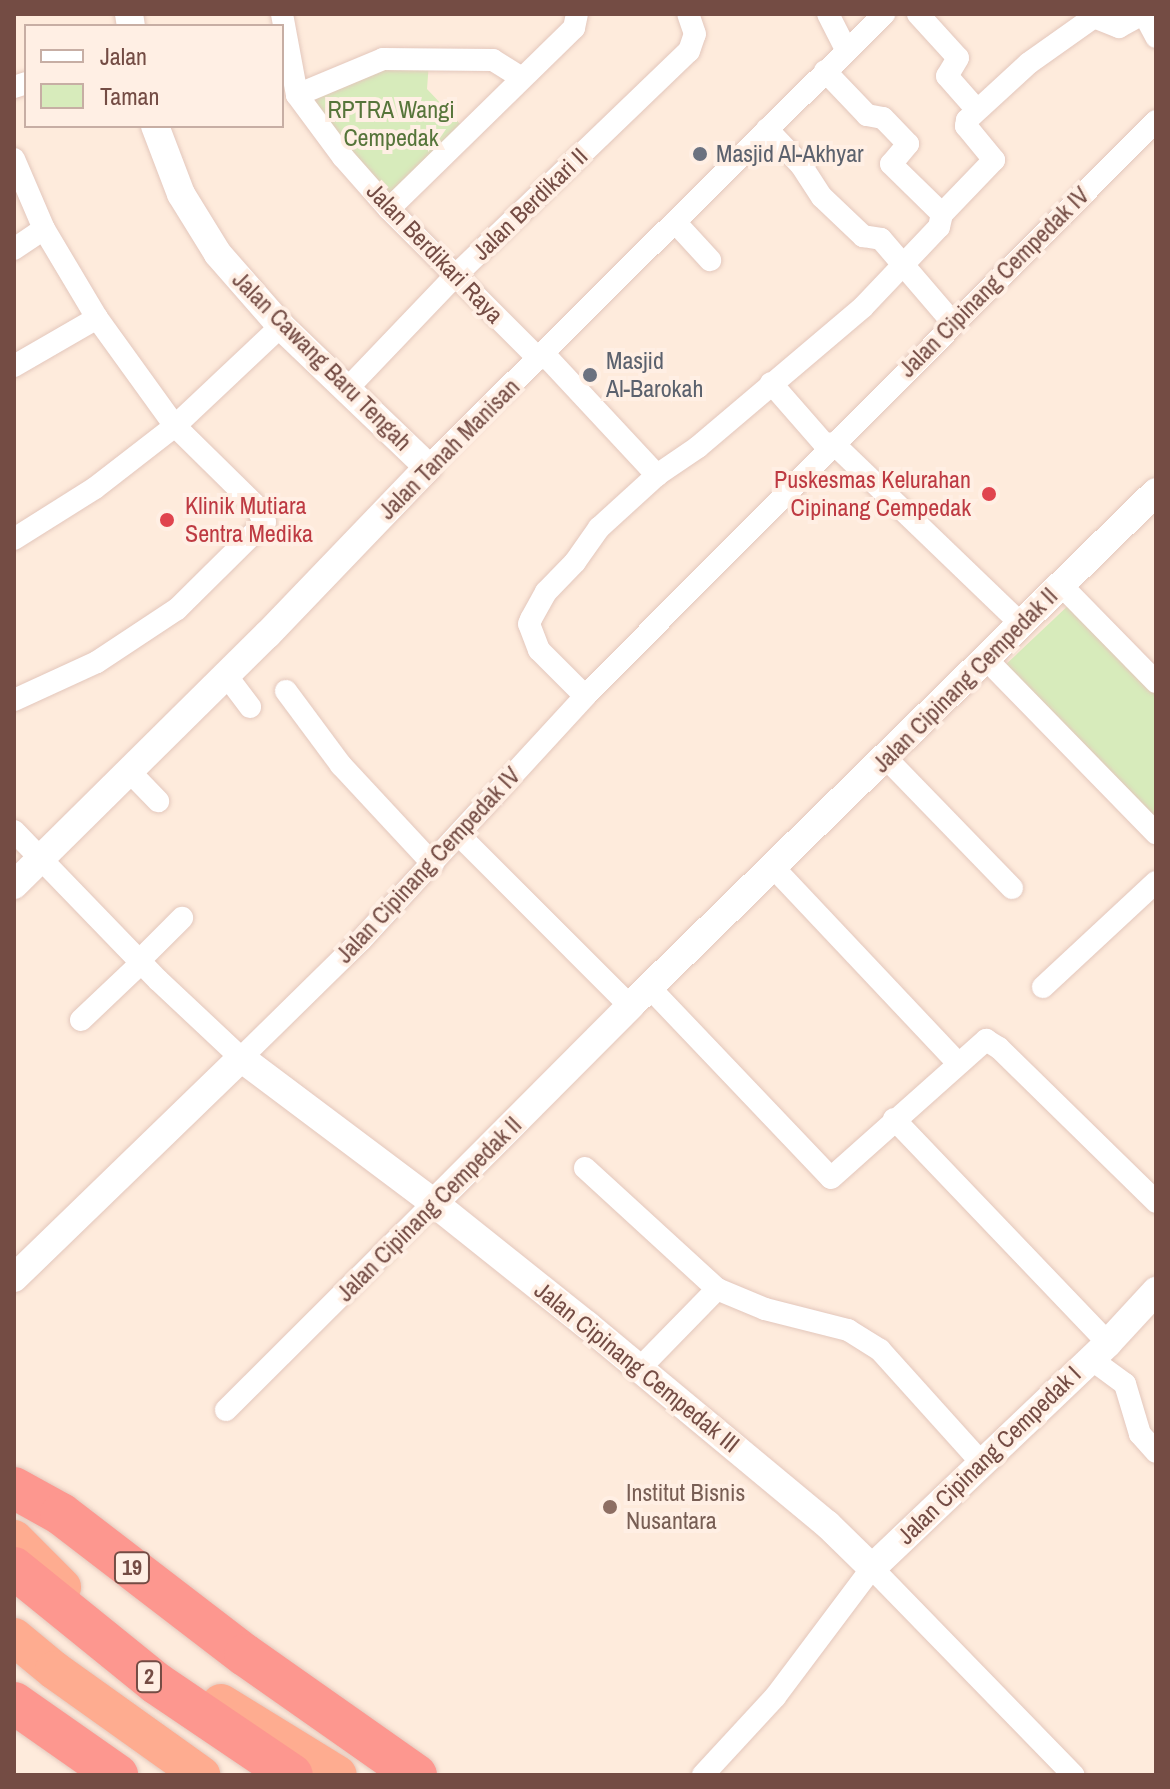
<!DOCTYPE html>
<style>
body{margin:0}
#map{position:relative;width:1170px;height:1789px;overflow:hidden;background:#feebdc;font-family:"Archivo Narrow",sans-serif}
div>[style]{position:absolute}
.green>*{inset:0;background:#d7ebbb}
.roads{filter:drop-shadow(0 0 2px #e3c7bc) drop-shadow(0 0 2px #e3c7bc)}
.minor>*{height:22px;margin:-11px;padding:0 11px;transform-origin:11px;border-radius:11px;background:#fff}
.tertiary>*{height:28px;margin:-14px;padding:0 14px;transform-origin:14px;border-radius:14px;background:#fff}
.trunk>*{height:38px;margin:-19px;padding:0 19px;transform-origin:19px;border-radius:19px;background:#feac90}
.motorway>*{height:42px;margin:-21px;padding:0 21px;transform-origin:21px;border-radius:21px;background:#fd978f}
.dots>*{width:22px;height:22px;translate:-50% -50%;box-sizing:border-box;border:4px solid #ffefe4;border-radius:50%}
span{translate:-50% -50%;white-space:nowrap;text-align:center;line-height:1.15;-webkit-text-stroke:8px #ffefe4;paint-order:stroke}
.shield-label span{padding:2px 6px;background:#ffefe4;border:2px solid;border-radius:6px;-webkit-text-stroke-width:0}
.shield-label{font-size:22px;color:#744c44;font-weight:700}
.park-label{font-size:24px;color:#56753a}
.worship-label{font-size:24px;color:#5b616d}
.left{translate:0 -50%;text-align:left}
.street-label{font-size:24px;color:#744c44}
.health-label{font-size:24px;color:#be3a42}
.right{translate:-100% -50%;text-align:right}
.education-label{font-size:24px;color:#785e54}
.frame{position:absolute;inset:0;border:16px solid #744c44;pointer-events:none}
.legend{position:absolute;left:24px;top:24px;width:260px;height:104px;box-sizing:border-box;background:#ffefe4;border:2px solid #c7aea4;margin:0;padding:10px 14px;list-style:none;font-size:24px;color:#744c44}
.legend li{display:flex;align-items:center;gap:16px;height:40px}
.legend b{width:40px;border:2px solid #c7aea4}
</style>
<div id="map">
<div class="green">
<i style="clip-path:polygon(429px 62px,427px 89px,462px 126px,389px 197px,340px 142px,308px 93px,373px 63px)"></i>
<i style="clip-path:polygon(1073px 601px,1156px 686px,1156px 826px,1001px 669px)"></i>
</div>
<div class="roads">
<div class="minor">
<i style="left:282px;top:14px;width:82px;rotate:79.5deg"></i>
<i style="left:297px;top:95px;width:77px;rotate:53.4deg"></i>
<i style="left:343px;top:157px;width:69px;rotate:48.5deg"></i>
<i style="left:389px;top:209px;width:212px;rotate:45deg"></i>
<i style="left:828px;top:14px;width:39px;rotate:63deg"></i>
<i style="left:918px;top:14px;width:59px;rotate:47.7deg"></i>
<i style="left:958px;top:58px;width:21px;rotate:121deg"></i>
<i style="left:947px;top:76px;width:45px;rotate:48.6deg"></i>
<i style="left:1144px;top:14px;width:26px;rotate:62deg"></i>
<i style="left:825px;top:71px;width:61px;rotate:46.3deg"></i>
<i style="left:867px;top:115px;width:16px;rotate:11deg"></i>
<i style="left:883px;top:118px;width:36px;rotate:46deg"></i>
<i style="left:908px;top:144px;width:26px;rotate:130deg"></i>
<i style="left:891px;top:164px;width:71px;rotate:44.4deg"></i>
<i style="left:14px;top:87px;width:13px;rotate:-18deg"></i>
<i style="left:297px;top:95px;width:93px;rotate:-22.7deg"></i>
<i style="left:383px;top:59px;width:110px;rotate:0.5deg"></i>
<i style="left:493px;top:60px;width:34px;rotate:32deg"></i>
<i style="left:767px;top:129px;width:50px;rotate:46.6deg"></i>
<i style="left:801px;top:165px;width:38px;rotate:57deg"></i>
<i style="left:822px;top:197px;width:57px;rotate:43.6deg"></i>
<i style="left:863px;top:236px;width:18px;rotate:9deg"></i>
<i style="left:881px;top:239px;width:111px;rotate:49.4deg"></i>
<i style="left:14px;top:159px;width:76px;rotate:66.8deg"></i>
<i style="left:44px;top:229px;width:104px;rotate:59.2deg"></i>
<i style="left:97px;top:318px;width:133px;rotate:54.2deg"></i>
<i style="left:175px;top:426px;width:111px;rotate:44.6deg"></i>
<i style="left:254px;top:504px;width:21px;rotate:59deg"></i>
<i style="left:265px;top:522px;width:124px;rotate:135.3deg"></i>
<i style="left:177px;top:609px;width:96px;rotate:146.5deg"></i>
<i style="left:97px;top:662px;width:91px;rotate:155.4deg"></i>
<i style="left:389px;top:209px;width:259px;rotate:-44.4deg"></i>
<i style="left:574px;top:28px;width:14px;rotate:-78deg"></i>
<i style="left:675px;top:222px;width:52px;rotate:47.4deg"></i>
<i style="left:14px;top:249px;width:36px;rotate:-34deg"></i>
<i style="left:544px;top:354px;width:166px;rotate:47deg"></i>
<i style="left:657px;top:475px;width:50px;rotate:-34.3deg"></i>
<i style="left:698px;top:447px;width:216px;rotate:-40.3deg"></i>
<i style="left:863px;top:307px;width:110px;rotate:-46.5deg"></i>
<i style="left:939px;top:227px;width:13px;rotate:-77deg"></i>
<i style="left:942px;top:214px;width:75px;rotate:-46.1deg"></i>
<i style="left:994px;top:160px;width:44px;rotate:-129.5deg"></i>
<i style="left:966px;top:126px;width:6px;rotate:-81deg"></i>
<i style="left:967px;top:120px;width:84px;rotate:-42.6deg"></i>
<i style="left:1029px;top:63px;width:80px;rotate:-35.3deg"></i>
<i style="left:1094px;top:17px;width:27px;rotate:22deg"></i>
<i style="left:1119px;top:27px;width:26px;rotate:-29deg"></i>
<i style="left:14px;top:366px;width:96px;rotate:-30deg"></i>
<i style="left:771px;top:383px;width:86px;rotate:48.8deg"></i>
<i style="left:347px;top:389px;width:158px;rotate:-46.3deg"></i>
<i style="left:456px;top:275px;width:323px;rotate:-43.9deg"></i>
<i style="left:689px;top:51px;width:18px;rotate:-71deg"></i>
<i style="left:695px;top:34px;width:21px;rotate:-109deg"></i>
<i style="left:833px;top:443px;width:262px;rotate:43.9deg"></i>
<i style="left:428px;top:467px;width:643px;rotate:-44.81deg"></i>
<i style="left:14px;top:539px;width:96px;rotate:-32.2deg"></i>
<i style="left:95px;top:488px;width:101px;rotate:-37.8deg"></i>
<i style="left:175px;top:426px;width:146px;rotate:-43.3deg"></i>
<i style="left:1061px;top:585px;width:136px;rotate:45.6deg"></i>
<i style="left:987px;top:660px;width:242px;rotate:45.7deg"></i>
<i style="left:226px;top:675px;width:40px;rotate:53deg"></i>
<i style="left:286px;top:691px;width:92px;rotate:53.4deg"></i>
<i style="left:341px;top:765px;width:135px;rotate:47.1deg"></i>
<i style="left:585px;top:696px;width:65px;rotate:-135deg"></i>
<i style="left:539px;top:650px;width:28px;rotate:-111deg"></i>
<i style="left:529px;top:624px;width:5px;rotate:-68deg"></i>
<i style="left:531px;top:619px;width:31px;rotate:-61deg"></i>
<i style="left:546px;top:592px;width:42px;rotate:-46deg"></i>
<i style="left:575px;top:562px;width:42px;rotate:-54.8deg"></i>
<i style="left:599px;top:528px;width:79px;rotate:-42.4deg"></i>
<i style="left:886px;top:758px;width:181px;rotate:45.9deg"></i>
<i style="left:129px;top:771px;width:42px;rotate:46deg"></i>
<i style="left:14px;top:831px;width:207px;rotate:46deg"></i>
<i style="left:158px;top:980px;width:114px;rotate:43.2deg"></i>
<i style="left:241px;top:1058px;width:168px;rotate:-44.5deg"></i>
<i style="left:361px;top:940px;width:331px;rotate:-47.4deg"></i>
<i style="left:585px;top:696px;width:810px;rotate:-45.2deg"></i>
<i style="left:459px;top:835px;width:242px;rotate:45deg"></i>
<i style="left:774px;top:868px;width:267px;rotate:46.7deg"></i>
<i style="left:139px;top:961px;width:61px;rotate:-45deg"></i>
<i style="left:1043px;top:987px;width:154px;rotate:-42.9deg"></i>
<i style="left:650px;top:988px;width:262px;rotate:46.4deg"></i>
<i style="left:831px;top:1178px;width:208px;rotate:-41.7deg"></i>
<i style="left:986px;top:1040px;width:15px;rotate:32deg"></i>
<i style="left:999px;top:1048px;width:220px;rotate:44.4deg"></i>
<i style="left:81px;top:1020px;width:83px;rotate:-43.5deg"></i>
<i style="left:894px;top:1119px;width:310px;rotate:46.3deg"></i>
<i style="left:585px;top:1168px;width:179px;rotate:42.5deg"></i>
<i style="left:717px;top:1289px;width:52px;rotate:22.6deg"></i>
<i style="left:765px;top:1309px;width:86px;rotate:14.2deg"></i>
<i style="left:848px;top:1330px;width:38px;rotate:32deg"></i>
<i style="left:880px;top:1350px;width:149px;rotate:48deg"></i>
<i style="left:1091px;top:1359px;width:42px;rotate:36.3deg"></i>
<i style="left:1125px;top:1384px;width:52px;rotate:73.3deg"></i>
<i style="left:1140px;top:1434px;width:24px;rotate:48deg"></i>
<i style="left:639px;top:1369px;width:112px;rotate:-45.7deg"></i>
<i style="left:226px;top:1410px;width:293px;rotate:-44.9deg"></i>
<i style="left:703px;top:1775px;width:106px;rotate:-47.3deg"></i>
<i style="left:775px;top:1697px;width:161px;rotate:-53.1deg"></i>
<i style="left:872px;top:1568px;width:289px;rotate:45.8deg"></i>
</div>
<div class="tertiary">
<i style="left:129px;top:14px;width:12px;rotate:81deg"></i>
<i style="left:14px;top:885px;width:356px;rotate:-44.7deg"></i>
<i style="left:267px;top:635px;width:233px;rotate:-46.2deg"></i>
<i style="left:428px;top:467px;width:204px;rotate:-136.2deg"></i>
<i style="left:281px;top:326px;width:96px;rotate:-131.2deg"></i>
<i style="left:218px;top:254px;width:70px;rotate:-121.7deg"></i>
<i style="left:181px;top:194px;width:73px;rotate:-110.9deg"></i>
<i style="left:434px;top:1203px;width:278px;rotate:-45.1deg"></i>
<i style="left:630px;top:1006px;width:735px;rotate:-44.34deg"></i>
<i style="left:14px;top:1278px;width:316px;rotate:-44.1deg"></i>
<i style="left:241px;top:1058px;width:241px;rotate:36.9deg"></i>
<i style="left:434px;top:1203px;width:196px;rotate:38.6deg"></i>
<i style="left:587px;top:1325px;width:312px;rotate:39.7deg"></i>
<i style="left:827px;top:1524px;width:63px;rotate:44.4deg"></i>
<i style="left:872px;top:1568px;width:326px;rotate:-43.6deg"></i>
<i style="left:1108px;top:1343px;width:71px;rotate:-47.3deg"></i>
</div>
<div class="trunk">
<i style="left:14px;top:1539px;width:68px;rotate:45deg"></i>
<i style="left:14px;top:1637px;width:52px;rotate:39.5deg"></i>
<i style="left:54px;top:1670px;width:181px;rotate:35.5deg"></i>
<i style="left:221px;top:1703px;width:137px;rotate:31.6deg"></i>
</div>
<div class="motorway">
<i style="left:14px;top:1488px;width:54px;rotate:29deg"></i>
<i style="left:61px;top:1514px;width:232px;rotate:37.5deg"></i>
<i style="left:245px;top:1655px;width:209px;rotate:35.1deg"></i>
<i style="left:14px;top:1568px;width:183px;rotate:39deg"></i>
<i style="left:156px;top:1683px;width:164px;rotate:34.1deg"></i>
<i style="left:14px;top:1703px;width:126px;rotate:35deg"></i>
</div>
</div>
<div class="dots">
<i style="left:700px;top:154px;background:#6b7280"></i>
<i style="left:590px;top:375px;background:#6b7280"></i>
<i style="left:989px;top:494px;background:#e0444e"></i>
<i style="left:167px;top:520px;background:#e0444e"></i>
<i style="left:610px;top:1507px;background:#8d6e63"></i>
</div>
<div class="shield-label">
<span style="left:132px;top:1568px">19</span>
<span style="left:149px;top:1677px">2</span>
</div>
<div class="park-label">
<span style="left:391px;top:124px">RPTRA Wangi<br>Cempedak</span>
</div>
<div class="worship-label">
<span class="left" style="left:716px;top:154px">Masjid Al-Akhyar</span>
<span class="left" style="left:606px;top:375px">Masjid<br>Al-Barokah</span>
</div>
<div class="street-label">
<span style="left:530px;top:204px;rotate:-44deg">Jalan Berdikari II</span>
<span style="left:435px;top:253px;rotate:46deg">Jalan Berdikari Raya</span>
<span style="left:994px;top:282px;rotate:-45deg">Jalan Cipinang Cempedak IV</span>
<span style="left:322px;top:361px;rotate:45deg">Jalan Cawang Baru Tengah</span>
<span style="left:449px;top:449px;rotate:-45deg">Jalan Tanah Manisan</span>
<span style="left:965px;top:680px;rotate:-45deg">Jalan Cipinang Cempedak II</span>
<span style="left:428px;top:865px;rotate:-47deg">Jalan Cipinang Cempedak IV</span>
<span style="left:429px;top:1209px;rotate:-45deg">Jalan Cipinang Cempedak II</span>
<span style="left:637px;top:1367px;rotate:39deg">Jalan Cipinang Cempedak III</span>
<span style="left:989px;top:1455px;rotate:-44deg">Jalan Cipinang Cempedak I</span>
</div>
<div class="health-label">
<span class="right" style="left:971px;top:494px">Puskesmas Kelurahan<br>Cipinang Cempedak</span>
<span class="left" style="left:185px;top:520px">Klinik Mutiara<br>Sentra Medika</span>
</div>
<div class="education-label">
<span class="left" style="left:626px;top:1507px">Institut Bisnis<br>Nusantara</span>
</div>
<div class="frame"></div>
<ul class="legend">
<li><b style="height:10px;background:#fff"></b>Jalan</li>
<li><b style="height:22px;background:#d7ebbb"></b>Taman</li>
</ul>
</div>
